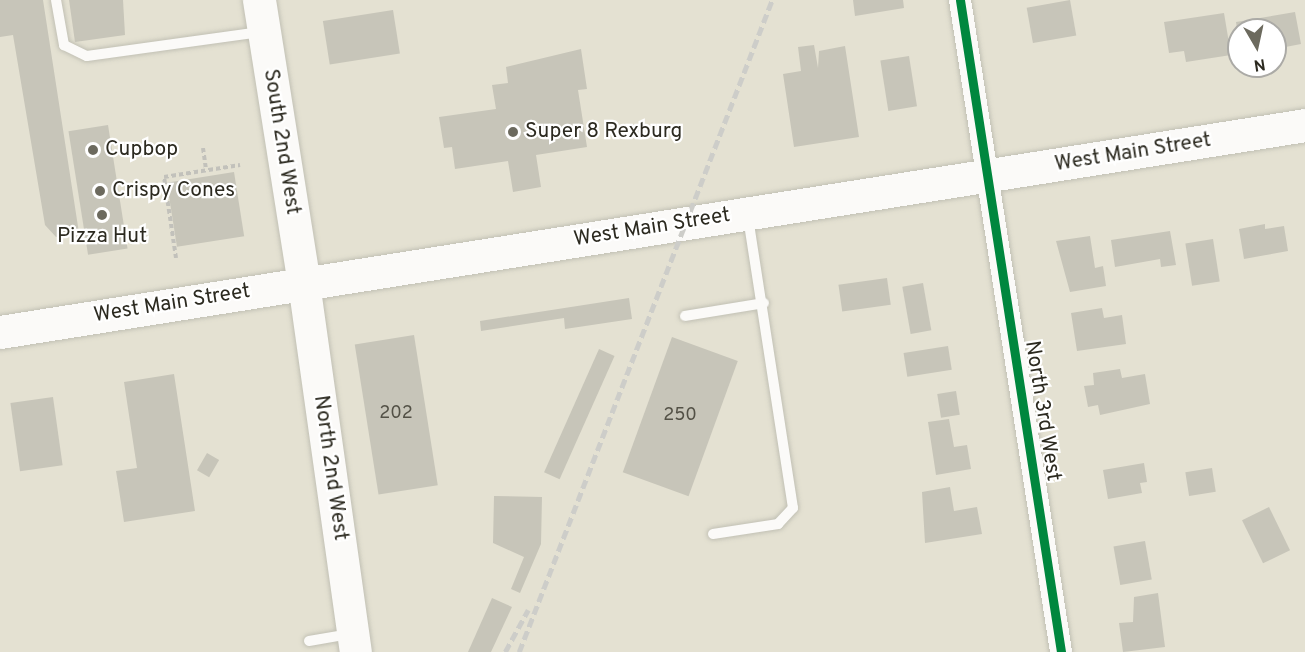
<!DOCTYPE html>
<style>
body{margin:0}
#map{position:relative;width:1305px;height:652px;overflow:hidden;background:#e4e1d2;font-family:Overpass,sans-serif}
div>[style]{position:absolute}
.building>*{inset:0;background:#c7c5b9;transform-origin:0 0}
.path>*{height:4px;margin-top:-2px;transform-origin:0;background:repeating-linear-gradient(90deg,#c2c1bb 0 4.5px,transparent 0 7.5px)}
.roads{filter:drop-shadow(0 0 2px #c1c0b4) drop-shadow(0 0 2px #c1c0b4)}
.lane>*{height:10px;margin:-5px;padding:0 5px;transform-origin:5px;border-radius:5px;background:#fbfaf8}
.street>*{height:22px;margin:-11px;padding:0 11px;transform-origin:11px;border-radius:11px;background:#fbfaf8}
.secondary>*{height:32px;margin:-16px;padding:0 16px;transform-origin:16px;border-radius:16px;background:#fbfaf8}
.primary>*{height:33px;margin:-16.5px;padding:0 16.5px;transform-origin:16.5px;border-radius:16.5px;background:#fbfaf8}
.rail>*{height:4.5px;margin-top:-2.25px;transform-origin:0;background:repeating-linear-gradient(90deg,#cdcdc9 0 9px,transparent 0 13.5px)}
.cycleway>*{height:9px;margin:-4.5px;padding:0 4.5px;transform-origin:4.5px;border-radius:4.5px;background:#00873e}
.dots>*{width:16px;height:16px;translate:-50% -50%;box-sizing:border-box;border:3px solid #fff;border-radius:50%}
span{translate:-50% -50%;white-space:nowrap;text-align:center;line-height:1.15;-webkit-text-stroke:4.5px #fff;paint-order:stroke}
.number-label{font-size:18px;color:#535146}
.number-label span{-webkit-text-stroke-width:0}
.poi-label{font-size:21px;color:#2c2a20}
.left{translate:0 -50%;text-align:left}
.street-label{font-size:21px;color:#2c2a20}
.north{position:absolute;left:1227px;top:18px;width:60px;height:60px;box-sizing:border-box;background:#fff;border:2px solid #abaaa6;border-radius:50%;rotate:171deg;font-size:16px;font-weight:700;line-height:24px;text-align:center;color:#2c2a20}
.north::after{content:'';display:block;margin:auto;width:21px;height:27px;background:#6c6a5e;clip-path:polygon(50% 0,100% 100%,50% 72%,0 100%)}
</style>
<div id="map">
<div class="building">
<i style="clip-path:polygon(0 0,43px 0,79px 233px,56px 237px,45px 225px,13px 35px,0 37px)"></i>
<i style="clip-path:polygon(69px 0,123px 0,125px 35px,75px 42px)"></i>
<i style="clip-path:polygon(853px 0,903px 0,904px 8px,855px 16px)"></i>
<i style="left:1070px;top:0;width:36px;height:44px;rotate:80deg"></i>
<i style="left:393px;top:10px;width:44px;height:71px;rotate:81deg"></i>
<i style="clip-path:polygon(1295px 12px,1301px 44px,1275px 49px,1275px 30px,1239px 30px,1238px 34px,1236px 22px)"></i>
<i style="clip-path:polygon(1224px 13px,1231px 55px,1186px 62px,1184px 51px,1169px 53px,1164px 22px)"></i>
<i style="clip-path:polygon(814px 45px,818px 68px,819px 51px,845px 46px,859px 137px,794px 147px,783px 74px,801px 71px,798px 47px)"></i>
<i style="clip-path:polygon(581px 49px,587px 89px,578px 90px,587px 147px,536px 155px,541px 187px,513px 192px,508px 161px,455px 169px,452px 147px,444px 148px,439px 117px,496px 109px,492px 85px,508px 83px,506px 67px)"></i>
<i style="left:909px;top:56px;width:51px;height:29px;rotate:81deg"></i>
<i style="left:108px;top:125px;width:125px;height:40px;rotate:81deg"></i>
<i style="left:234px;top:172px;width:65px;height:68px;rotate:81deg"></i>
<i style="clip-path:polygon(1265px 224px,1265px 229px,1284px 226px,1288px 251px,1244px 259px,1239px 229px)"></i>
<i style="clip-path:polygon(1170px 231px,1176px 265px,1161px 267px,1160px 259px,1115px 267px,1111px 240px)"></i>
<i style="clip-path:polygon(1090px 236px,1095px 268px,1103px 266px,1106px 286px,1070px 292px,1056px 241px)"></i>
<i style="left:1213px;top:239px;width:43px;height:28px;rotate:81deg"></i>
<i style="left:887px;top:278px;width:27px;height:49px;rotate:82deg"></i>
<i style="left:923px;top:283px;width:48px;height:21px;rotate:80deg"></i>
<i style="clip-path:polygon(629px 298px,632px 319px,565px 329px,564px 318px,481px 331px,480px 321px)"></i>
<i style="clip-path:polygon(1102px 308px,1104px 318px,1122px 315px,1126px 344px,1077px 351px,1071px 313px)"></i>
<i style="left:414px;top:335px;width:152px;height:60px;rotate:81deg"></i>
<i style="left:672px;top:337px;width:70px;height:144px;rotate:20deg"></i>
<i style="left:948px;top:346px;width:24px;height:45px;rotate:81deg"></i>
<i style="left:599px;top:349px;width:17px;height:135px;rotate:24deg"></i>
<i style="clip-path:polygon(1120px 369px,1122px 378px,1145px 374px,1150px 404px,1100px 415px,1098px 405px,1088px 407px,1084px 386px,1094px 385px,1093px 373px)"></i>
<i style="clip-path:polygon(174px 374px,195px 511px,124px 522px,116px 471px,137px 468px,124px 382px)"></i>
<i style="left:956px;top:391px;width:24px;height:19px;rotate:81deg"></i>
<i style="left:53px;top:397px;width:69px;height:43px;rotate:82deg"></i>
<i style="clip-path:polygon(949px 419px,954px 447px,967px 445px,971px 469px,936px 475px,928px 422px)"></i>
<i style="left:207px;top:453px;width:14px;height:20px;rotate:30deg"></i>
<i style="clip-path:polygon(1144px 463px,1147px 482px,1140px 483px,1142px 493px,1108px 499px,1103px 470px)"></i>
<i style="left:1212px;top:468px;width:24px;height:27px;rotate:81deg"></i>
<i style="clip-path:polygon(950px 487px,954px 511px,977px 507px,982px 534px,925px 543px,922px 492px)"></i>
<i style="clip-path:polygon(494px 496px,542px 497px,541px 544px,520px 593px,511px 589px,524px 557px,493px 543px)"></i>
<i style="left:1269px;top:507px;width:48px;height:30px;rotate:64deg"></i>
<i style="left:1145px;top:541px;width:39px;height:32px;rotate:80deg"></i>
<i style="clip-path:polygon(1158px 593px,1165px 647px,1123px 652px,1119px 623px,1133px 622px,1134px 597px)"></i>
<i style="clip-path:polygon(492px 598px,512px 607px,491px 652px,468px 652px)"></i>
</div>
<div class="path">
<i style="left:203px;top:148px;width:22px;rotate:82deg"></i>
<i style="left:176px;top:258px;width:82px;rotate:-98.4deg"></i>
<i style="left:164px;top:177px;width:77px;rotate:-9deg"></i>
</div>
<div class="roads">
<div class="lane">
<i style="left:56px;top:0;width:46px;rotate:79.9deg"></i>
<i style="left:64px;top:45px;width:25px;rotate:26deg"></i>
<i style="left:87px;top:56px;width:175px;rotate:-7.9deg"></i>
<i style="left:685px;top:316px;width:80px;rotate:-9.3deg"></i>
<i style="left:713px;top:534px;width:66px;rotate:-8.7deg"></i>
<i style="left:778px;top:524px;width:22px;rotate:-47deg"></i>
<i style="left:793px;top:508px;width:294px;rotate:-98.8deg"></i>
<i style="left:309px;top:641px;width:42px;rotate:-9.7deg"></i>
</div>
<div class="street">
<i style="left:960px;top:0;width:660px;rotate:81.19deg"></i>
</div>
<div class="secondary">
<i style="left:304px;top:283px;width:373px;rotate:82deg"></i>
</div>
<div class="primary">
<i style="left:259px;top:0;width:287px;rotate:81deg"></i>
<i style="left:0;top:332px;width:1321px;rotate:-9.01deg"></i>
</div>
</div>
<div class="rail">
<i style="left:505px;top:652px;width:48px;rotate:-61.3deg"></i>
<i style="left:519px;top:652px;width:699px;rotate:-68.79deg"></i>
</div>
<div class="cycleway">
<i style="left:960px;top:0;width:660px;rotate:81.19deg"></i>
</div>
<div class="dots">
<i style="left:513px;top:132px;background:#6c6a5e"></i>
<i style="left:93px;top:150px;background:#6c6a5e"></i>
<i style="left:100px;top:191px;background:#6c6a5e"></i>
<i style="left:102px;top:215px;background:#6c6a5e"></i>
</div>
<div class="number-label">
<span style="left:396px;top:414px">202</span>
<span style="left:680px;top:416px">250</span>
</div>
<div class="poi-label">
<span class="left" style="left:525px;top:132px">Super 8 Rexburg</span>
<span class="left" style="left:105px;top:150px">Cupbop</span>
<span class="left" style="left:112px;top:191px">Crispy Cones</span>
<span style="left:102px;top:237px">Pizza Hut</span>
</div>
<div class="street-label">
<span style="left:281px;top:142px;rotate:81deg">South 2nd West</span>
<span style="left:1133px;top:153px;rotate:-9deg">West Main Street</span>
<span style="left:652px;top:228px;rotate:-9deg">West Main Street</span>
<span style="left:172px;top:304px;rotate:-9deg">West Main Street</span>
<span style="left:1042px;top:411px;rotate:81deg">North 3rd West</span>
<span style="left:330px;top:468px;rotate:82deg">North 2nd West</span>
</div>
<div class="north">N</div>
</div>
